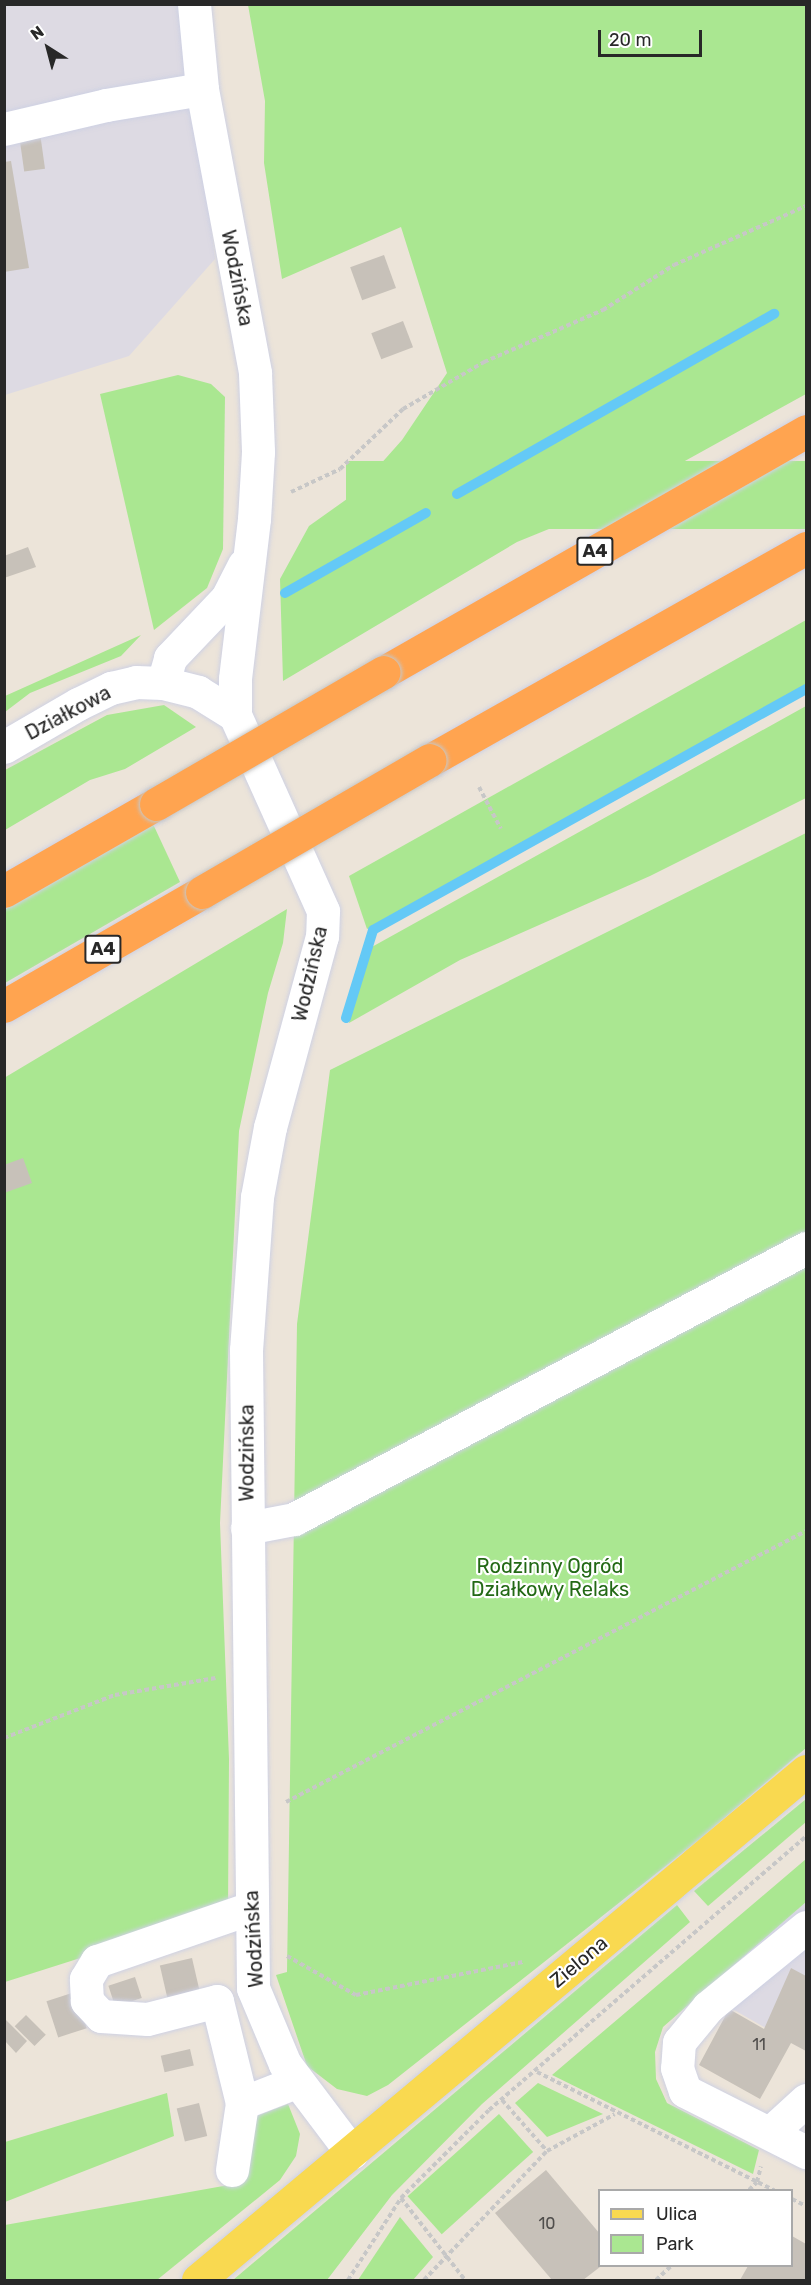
<!DOCTYPE html>
<meta charset="utf-8">
<style>
body{margin:0}
#map{position:relative;width:811px;height:2285px;overflow:hidden;background:#ece4d9;font-family:Rubik,sans-serif}
div>[style]{position:absolute}
.industrial>*{inset:0;background:#dddae3}
.green>*{inset:0;background:#aae791;transform-origin:0 0}
.stream>*{height:10px;margin:-5px;padding:0 5px;transform-origin:5px;border-radius:5px;background:#64c9f6}
.building>*{inset:0;background:#c7c1b9;transform-origin:0 0}
.path>*{height:4px;margin-top:-2px;transform-origin:0;background:repeating-linear-gradient(90deg,#c7c7c7 0 4.5px,transparent 0 7.5px)}
.roads{filter:drop-shadow(0 0 2px #ced1e3) drop-shadow(0 0 2px #ced1e3)}
.minor>*{height:33px;margin:-16.5px;padding:0 16.5px;transform-origin:16.5px;border-radius:16.5px;background:#fff}
.major>*{height:33px;margin:-16.5px;padding:0 16.5px;transform-origin:16.5px;border-radius:16.5px;background:#f9d950}
.highway>*{height:33px;margin:-16.5px;padding:0 16.5px;transform-origin:16.5px;border-radius:16.5px;background:#ffa450}
.bridges{filter:drop-shadow(0 0 2px #c7c7c7) drop-shadow(0 0 2px #c7c7c7)}
.highway-bridge>*{height:33px;margin:-16.5px;padding:0 16.5px;transform-origin:16.5px;border-radius:16.5px;background:#ffa450}
span{translate:-50% -50%;white-space:nowrap;text-align:center;line-height:1.15;-webkit-text-stroke:4.5px #fff;paint-order:stroke}
.number-label{font-size:16px;color:#504e4c}
.number-label span{-webkit-text-stroke-width:0}
.shield-label span{padding:2px 4px;background:#fff;border:2px solid;border-radius:4px;-webkit-text-stroke-width:0}
.shield-label{font-size:18px;color:#282828;font-weight:700}
.street-label{font-size:20px;color:#282828}
.park-label{font-size:20px;color:#236915}
.frame{position:absolute;inset:0;border:6px solid #282828;pointer-events:none}
.legend{position:absolute;left:598px;top:2189px;width:195px;height:78px;box-sizing:border-box;background:#fff;border:2px solid #a9a9a9;margin:0;padding:8px 10px;list-style:none;font-size:18px;color:#282828}
.legend li{display:flex;align-items:center;gap:12px;height:30px}
.legend b{width:30px;border:2px solid #a9a9a9}
.north{position:absolute;left:18px;top:18px;width:60px;height:60px;-webkit-text-stroke:4px #fff;paint-order:stroke;rotate:324deg;font-size:16px;font-weight:700;line-height:24px;text-align:center;color:#282828}
.north::after{content:'';display:block;margin:auto;width:21px;height:27px;background:#282828;clip-path:polygon(50% 0,100% 100%,50% 72%,0 100%)}
.scale{position:absolute;left:598px;top:30px;width:104px;height:27px;box-sizing:border-box;border:3px solid #282828;border-top:0;padding-left:8px;font-size:18px;line-height:21px;white-space:nowrap;color:#282828;-webkit-text-stroke:4px #fff;paint-order:stroke}
</style>
<div id="map">
<div class="industrial">
<i style="clip-path:polygon(5px 5px,182px 5px,215px 259px,129px 356px,5px 395px)"></i>
<i style="clip-path:polygon(806px 1902px,806px 2051px,701px 1991px)"></i>
</div>
<div class="green">
<i style="clip-path:polygon(248px 5px,806px 5px,806px 394px,598px 509px,517px 542px,283px 681px,280px 579px,309px 526px,354px 494px,402px 440px,447px 373px,401px 227px,282px 279px,264px 163px,265px 101px)"></i>
<i style="clip-path:polygon(178px 375px,211px 384px,225px 397px,223px 549px,207px 588px,154px 630px,100px 394px)"></i>
<i style="left:806px;top:461px;width:68px;height:460px;rotate:90deg"></i>
<i style="clip-path:polygon(806px 620px,806px 688px,367px 929px,349px 876px)"></i>
<i style="clip-path:polygon(141px 635px,121px 656px,30px 693px,5px 712px,5px 696px)"></i>
<i style="clip-path:polygon(164px 705px,196px 727px,125px 769px,90px 780px,5px 830px,5px 770px,107px 715px)"></i>
<i style="clip-path:polygon(806px 706px,806px 798px,650px 876px,460px 960px,349px 1023px,370px 948px)"></i>
<i style="clip-path:polygon(153px 824px,180px 882px,5px 983px,4px 910px)"></i>
<i style="clip-path:polygon(806px 833px,806px 1748px,700px 1839px,388px 2085px,367px 2096px,337px 2089px,307px 2066px,276px 1975px,287px 1972px,297px 1324px,330px 1070px)"></i>
<i style="clip-path:polygon(287px 909px,283px 943px,268px 993px,239px 1131px,220px 1523px,229px 1759px,228px 1911px,5px 1982px,4px 1078px)"></i>
<i style="clip-path:polygon(806px 1799px,806px 1822px,708px 1906px,694px 1891px)"></i>
<i style="clip-path:polygon(806px 1859px,806px 1902px,663px 2027px,655px 2052px,656px 2079px,667px 2103px,759px 2150px,753px 2174px,552px 2075px)"></i>
<i style="clip-path:polygon(677px 1905px,690px 1922px,482px 2104px,392px 2195px,327px 2280px,233px 2280px)"></i>
<i style="clip-path:polygon(538px 2083px,603px 2114px,547px 2137px,515px 2103px)"></i>
<i style="clip-path:polygon(167px 2093px,174px 2136px,5px 2202px,5px 2142px)"></i>
<i style="clip-path:polygon(288px 2104px,300px 2134px,296px 2156px,280px 2180px,157px 2280px,5px 2280px,5px 2225px,240px 2183px,254px 2117px)"></i>
<i style="left:499px;top:2114px;width:51px;height:123px;rotate:48deg"></i>
<i style="clip-path:polygon(400px 2217px,433px 2257px,413px 2280px,358px 2280px)"></i>
</div>
<div class="stream">
<i style="left:457px;top:494px;width:365px;rotate:-29.6deg"></i>
<i style="left:285px;top:593px;width:162px;rotate:-29.6deg"></i>
<i style="left:346px;top:1018px;width:92px;rotate:-72.9deg"></i>
<i style="left:373px;top:930px;width:496px;rotate:-29.1deg"></i>
</div>
<div class="building">
<i style="left:40px;top:133px;width:36px;height:21px;rotate:82deg"></i>
<i style="clip-path:polygon(11px 161px,29px 268px,4px 272px,4px 162px)"></i>
<i style="left:384px;top:255px;width:35px;height:36px;rotate:70deg"></i>
<i style="left:403px;top:321px;width:28px;height:34px;rotate:69deg"></i>
<i style="clip-path:polygon(28px 547px,36px 567px,4px 578px,4px 556px)"></i>
<i style="clip-path:polygon(23px 1158px,32px 1183px,4px 1193px,4px 1165px)"></i>
<i style="left:192px;top:1958px;width:37px;height:33px;rotate:77deg"></i>
<i style="clip-path:polygon(791px 1968px,806px 1976px,806px 2051px,791px 2043px,760px 2099px,699px 2065px,729px 2009px,764px 2029px)"></i>
<i style="left:135px;top:1977px;width:22px;height:28px;rotate:72deg"></i>
<i style="left:75px;top:1992px;width:38px;height:30px;rotate:72deg"></i>
<i style="left:26px;top:2015px;width:28px;height:16px;rotate:45deg"></i>
<i style="clip-path:polygon(6px 2020px,27px 2041px,16px 2053px,5px 2041px)"></i>
<i style="left:190px;top:2049px;width:17px;height:30px;rotate:77deg"></i>
<i style="left:199px;top:2103px;width:34px;height:23px;rotate:76deg"></i>
<i style="clip-path:polygon(546px 2170px,600px 2234px,600px 2267px,583px 2280px,552px 2280px,495px 2213px)"></i>
<i style="clip-path:polygon(792px 2236px,806px 2244px,806px 2280px,740px 2280px,748px 2266px,792px 2266px)"></i>
</div>
<div class="path">
<i style="left:291px;top:492px;width:54px;rotate:-25.1deg"></i>
<i style="left:340px;top:469px;width:87px;rotate:-43.6deg"></i>
<i style="left:403px;top:409px;width:94px;rotate:-30.1deg"></i>
<i style="left:484px;top:362px;width:130px;rotate:-23.6deg"></i>
<i style="left:603px;top:310px;width:84px;rotate:-32.4deg"></i>
<i style="left:674px;top:265px;width:145px;rotate:-24.1deg"></i>
<i style="left:479px;top:787px;width:47px;rotate:62.4deg"></i>
<i style="left:4px;top:1738px;width:119px;rotate:-21.2deg"></i>
<i style="left:115px;top:1695px;width:102px;rotate:-9.6deg"></i>
<i style="left:286px;top:1802px;width:586px;rotate:-27.53deg"></i>
<i style="left:287px;top:1956px;width:79px;rotate:29.5deg"></i>
<i style="left:356px;top:1995px;width:170px;rotate:-11.2deg"></i>
<i style="left:537px;top:2072px;width:265px;rotate:26.5deg"></i>
<i style="left:502px;top:2100px;width:68px;rotate:48.6deg"></i>
<i style="left:749px;top:2190px;width:11px;rotate:-45deg"></i>
<i style="left:757px;top:2182px;width:16px;rotate:-76deg"></i>
<i style="left:401px;top:2198px;width:104px;rotate:52deg"></i>
<i style="left:792px;top:2199px;width:16px;rotate:27deg"></i>
<i style="left:348px;top:2280px;width:98px;rotate:-57.1deg"></i>
<i style="left:401px;top:2198px;width:124px;rotate:-45deg"></i>
<i style="left:489px;top:2110px;width:419px;rotate:-40.8deg"></i>
<i style="left:424px;top:2280px;width:178px;rotate:-46.4deg"></i>
<i style="left:547px;top:2151px;width:77px;rotate:-28.6deg"></i>
<i style="left:656px;top:2280px;width:21px;rotate:-43deg"></i>
</div>
<div class="roads">
<div class="minor">
<i style="left:194px;top:4px;width:85px;rotate:84.6deg"></i>
<i style="left:202px;top:89px;width:289px;rotate:79.4deg"></i>
<i style="left:255px;top:373px;width:79px;rotate:87.8deg"></i>
<i style="left:258px;top:452px;width:67px;rotate:93.4deg"></i>
<i style="left:254px;top:519px;width:161px;rotate:96.8deg"></i>
<i style="left:235px;top:679px;width:36px;rotate:90deg"></i>
<i style="left:235px;top:715px;width:215px;rotate:65.8deg"></i>
<i style="left:323px;top:911px;width:25px;rotate:92deg"></i>
<i style="left:322px;top:936px;width:198px;rotate:105.2deg"></i>
<i style="left:270px;top:1127px;width:71px;rotate:100.5deg"></i>
<i style="left:257px;top:1197px;width:153px;rotate:94.1deg"></i>
<i style="left:246px;top:1350px;width:638px;rotate:89.37deg"></i>
<i style="left:253px;top:1988px;width:82px;rotate:67.2deg"></i>
<i style="left:285px;top:2064px;width:111px;rotate:53deg"></i>
<i style="left:4px;top:129px;width:105px;rotate:-13.2deg"></i>
<i style="left:106px;top:105px;width:97px;rotate:-9.5deg"></i>
<i style="left:163px;top:683px;width:26px;rotate:-74deg"></i>
<i style="left:170px;top:658px;width:83px;rotate:-46.5deg"></i>
<i style="left:227px;top:598px;width:37px;rotate:-63deg"></i>
<i style="left:4px;top:747px;width:86px;rotate:-30.2deg"></i>
<i style="left:78px;top:704px;width:37px;rotate:-26deg"></i>
<i style="left:111px;top:688px;width:26px;rotate:-13deg"></i>
<i style="left:136px;top:682px;width:27px;rotate:2deg"></i>
<i style="left:163px;top:683px;width:36px;rotate:14deg"></i>
<i style="left:198px;top:692px;width:44px;rotate:31.9deg"></i>
<i style="left:247px;top:1528px;width:48px;rotate:-10.8deg"></i>
<i style="left:294px;top:1519px;width:579px;rotate:-27.89deg"></i>
<i style="left:806px;top:1927px;width:127px;rotate:140.8deg"></i>
<i style="left:708px;top:2007px;width:45px;rotate:129.6deg"></i>
<i style="left:679px;top:2042px;width:26px;rotate:94deg"></i>
<i style="left:677px;top:2068px;width:24px;rotate:71deg"></i>
<i style="left:685px;top:2091px;width:136px;rotate:26.8deg"></i>
<i style="left:242px;top:2103px;width:58px;rotate:-21.3deg"></i>
<i style="left:770px;top:2133px;width:49px;rotate:-42.5deg"></i>
<i style="left:232px;top:2170px;width:68px;rotate:-81.5deg"></i>
<i style="left:242px;top:2103px;width:105px;rotate:-103.8deg"></i>
<i style="left:217px;top:2001px;width:72px;rotate:165.6deg"></i>
<i style="left:147px;top:2019px;width:46px;rotate:-176.3deg"></i>
<i style="left:101px;top:2016px;width:21px;rotate:-133deg"></i>
<i style="left:87px;top:2001px;width:22px;rotate:-93deg"></i>
<i style="left:86px;top:1979px;width:21px;rotate:-59deg"></i>
<i style="left:97px;top:1961px;width:163px;rotate:-19deg"></i>
</div>
<div class="major">
<i style="left:198px;top:2280px;width:793px;rotate:-39.94deg"></i>
</div>
<div class="highway">
<i style="left:384px;top:672px;width:486px;rotate:-29.7deg"></i>
<i style="left:430px;top:760px;width:432px;rotate:-29.4deg"></i>
<i style="left:4px;top:891px;width:175px;rotate:-29.8deg"></i>
<i style="left:4px;top:1006px;width:228px;rotate:-29.9deg"></i>
</div>
</div>
<div class="bridges">
<div class="highway-bridge">
<i style="left:156px;top:804px;width:263px;rotate:-30.1deg"></i>
<i style="left:202px;top:892px;width:263px;rotate:-30.1deg"></i>
</div>
</div>
<div class="number-label">
<span style="left:759px;top:2045px">11</span>
<span style="left:547px;top:2224px">10</span>
</div>
<div class="shield-label">
<span style="left:595px;top:551px">A4</span>
<span style="left:103px;top:949px">A4</span>
</div>
<div class="street-label">
<span style="left:237px;top:278px;rotate:79deg">Wodzińska</span>
<span style="left:68px;top:713px;rotate:-28deg">Działkowa</span>
<span style="left:310px;top:974px;rotate:-77deg">Wodzińska</span>
<span style="left:247px;top:1453px;rotate:-90deg">Wodzińska</span>
<span style="left:254px;top:1939px;rotate:-93deg">Wodzińska</span>
<span style="left:579px;top:1962px;rotate:-40deg">Zielona</span>
</div>
<div class="park-label">
<span style="left:550px;top:1578px">Rodzinny Ogród<br>Działkowy Relaks</span>
</div>
<div class="frame"></div>
<ul class="legend">
<li><b style="height:8px;background:#f9d950"></b>Ulica</li>
<li><b style="height:16px;background:#aae791"></b>Park</li>
</ul>
<div class="north">N</div>
<div class="scale">20 m</div>
</div>
